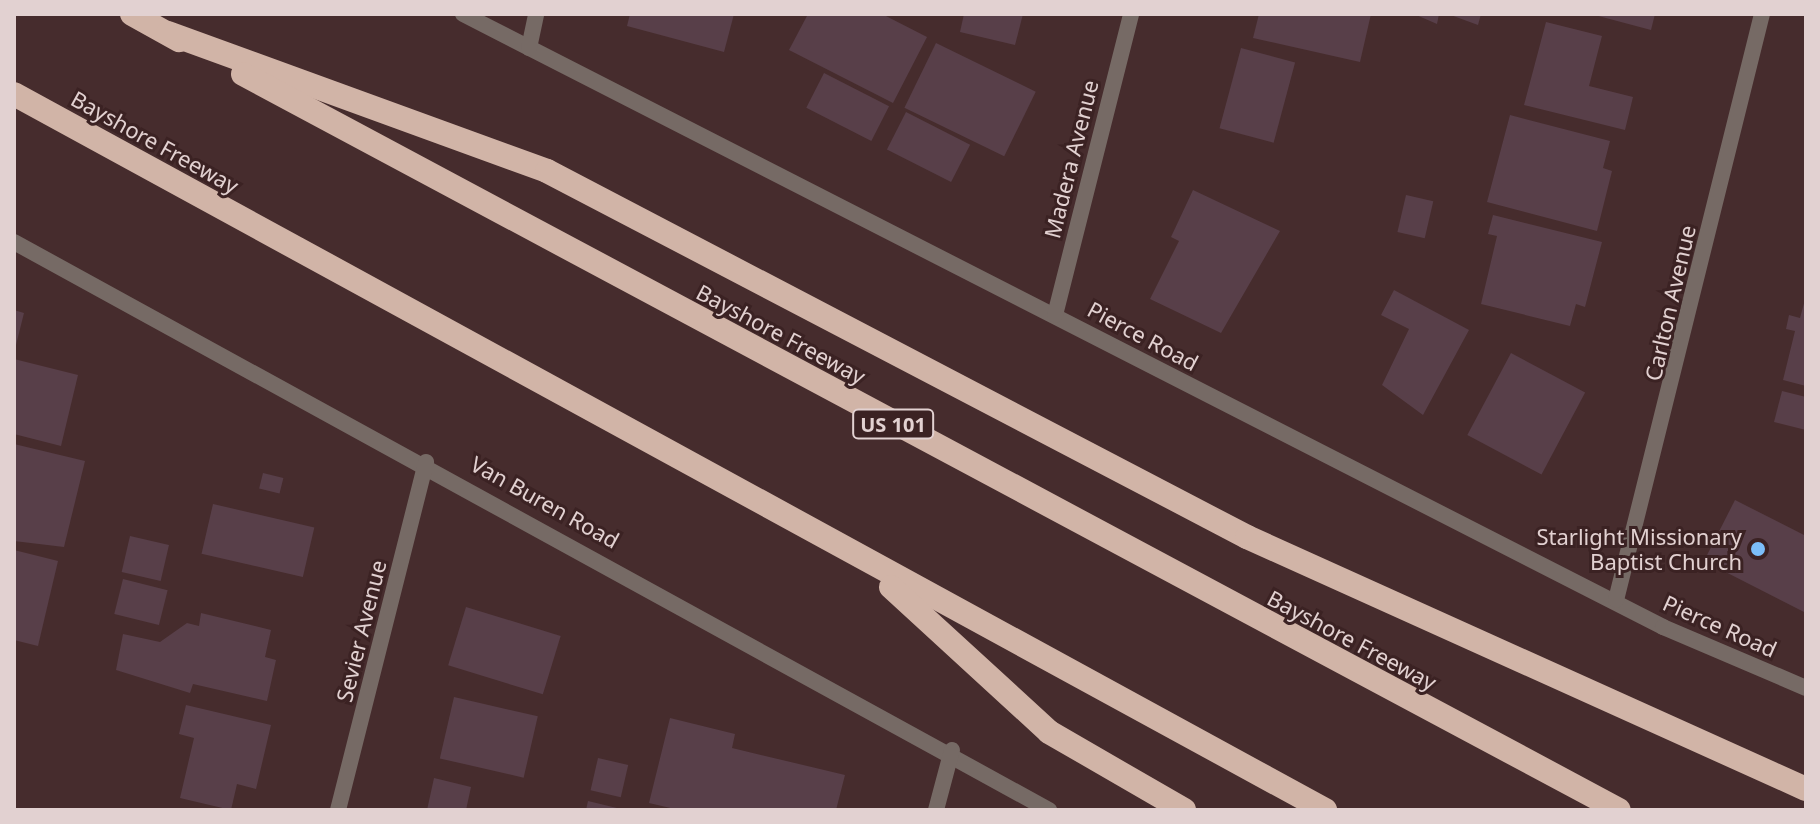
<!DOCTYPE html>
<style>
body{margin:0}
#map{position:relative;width:1820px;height:824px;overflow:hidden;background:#462c2d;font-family:"Noto Sans",sans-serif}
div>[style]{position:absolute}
.building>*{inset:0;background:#583f49;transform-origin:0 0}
.minor>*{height:16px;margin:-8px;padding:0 8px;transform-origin:8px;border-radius:8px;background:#766a65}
.motorway>*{height:24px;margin:-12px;padding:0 12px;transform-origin:12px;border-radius:12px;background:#d1b4a7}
.dots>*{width:22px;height:22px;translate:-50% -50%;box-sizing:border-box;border:4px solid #3b2223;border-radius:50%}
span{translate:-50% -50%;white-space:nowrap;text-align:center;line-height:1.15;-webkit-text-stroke:6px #3b2223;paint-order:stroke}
.shield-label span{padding:2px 6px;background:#3b2223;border:2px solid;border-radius:6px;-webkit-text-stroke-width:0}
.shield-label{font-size:20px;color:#e2d1d1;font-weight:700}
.street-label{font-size:22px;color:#e2d1d1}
.poi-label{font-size:22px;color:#e2d1d1}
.right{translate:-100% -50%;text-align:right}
.frame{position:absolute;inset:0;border:16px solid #e2d1d1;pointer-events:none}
</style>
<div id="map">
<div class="building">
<i style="clip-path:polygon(630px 14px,734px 14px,724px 52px,627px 26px)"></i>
<i style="clip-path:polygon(808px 14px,882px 14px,927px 37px,893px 103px,789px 50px)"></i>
<i style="clip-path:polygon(964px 14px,1023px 14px,1015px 45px,960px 32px)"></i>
<i style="clip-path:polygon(1259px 14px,1371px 14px,1360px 62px,1253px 38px)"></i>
<i style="clip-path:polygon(1414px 14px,1439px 14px,1437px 24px)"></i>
<i style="clip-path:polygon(1448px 14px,1481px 14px,1478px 25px)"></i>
<i style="clip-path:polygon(1591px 14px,1655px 14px,1651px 30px)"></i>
<i style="clip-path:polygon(1546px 22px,1602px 36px,1589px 86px,1633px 97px,1625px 130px,1524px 105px)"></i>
<i style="left:936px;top:43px;width:111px;height:72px;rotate:26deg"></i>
<i style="left:1241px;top:48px;width:56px;height:83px;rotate:15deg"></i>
<i style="left:824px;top:73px;width:73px;height:39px;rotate:27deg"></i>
<i style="left:906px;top:112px;width:72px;height:42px;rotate:27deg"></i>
<i style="clip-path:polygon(1510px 115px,1610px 141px,1603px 168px,1612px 171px,1597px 231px,1487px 202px)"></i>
<i style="clip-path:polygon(1193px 190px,1280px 231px,1221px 333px,1150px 299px,1179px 241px,1171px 237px)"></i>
<i style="left:1406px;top:195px;width:28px;height:38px;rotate:13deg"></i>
<i style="clip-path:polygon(1493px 215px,1602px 242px,1585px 307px,1576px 304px,1570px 326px,1481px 304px,1497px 236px,1488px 234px)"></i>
<i style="clip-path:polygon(1394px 290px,1469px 330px,1423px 415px,1382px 385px,1409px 329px,1381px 315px)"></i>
<i style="clip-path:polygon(1806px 296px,1806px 386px,1783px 380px,1795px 331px,1786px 329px,1789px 315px,1800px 318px)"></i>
<i style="clip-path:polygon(14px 310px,24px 313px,15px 349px,14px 349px)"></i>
<i style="left:1511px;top:353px;width:84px;height:93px;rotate:28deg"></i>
<i style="clip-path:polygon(14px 359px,78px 375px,61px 446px,14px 434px)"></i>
<i style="clip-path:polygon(1782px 391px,1806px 397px,1806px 430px,1774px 422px)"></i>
<i style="clip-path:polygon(14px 444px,85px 461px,64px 547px,14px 541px)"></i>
<i style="left:263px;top:473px;width:21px;height:16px;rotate:14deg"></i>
<i style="clip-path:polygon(1735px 500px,1806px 536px,1806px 613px,1704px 561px)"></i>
<i style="left:213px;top:504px;width:104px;height:51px;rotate:13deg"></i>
<i style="left:130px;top:536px;width:40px;height:37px;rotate:13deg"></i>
<i style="clip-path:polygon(14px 550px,58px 561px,38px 646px,14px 640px)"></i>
<i style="left:123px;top:579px;width:46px;height:36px;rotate:14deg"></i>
<i style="left:466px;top:607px;width:99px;height:61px;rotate:17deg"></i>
<i style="clip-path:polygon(201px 613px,271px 630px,265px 657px,276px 660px,267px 701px,193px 684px,190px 693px,116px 670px,123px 634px,160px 642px,187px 623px,199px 626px)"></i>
<i style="left:454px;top:697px;width:86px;height:63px;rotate:13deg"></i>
<i style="clip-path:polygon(186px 705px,271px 725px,256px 789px,237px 784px,231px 810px,180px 798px,194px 738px,179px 734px)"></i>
<i style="clip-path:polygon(670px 718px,735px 734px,732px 748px,845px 775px,836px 810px,679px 810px,649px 803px)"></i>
<i style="left:598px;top:758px;width:31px;height:33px;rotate:13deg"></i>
<i style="clip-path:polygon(434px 778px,471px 787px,466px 810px,427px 810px)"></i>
<i style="clip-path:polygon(588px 801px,621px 809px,620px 810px,586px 810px)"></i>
</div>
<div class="minor">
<i style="left:463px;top:14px;width:1348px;rotate:27.06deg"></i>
<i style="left:1663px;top:627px;width:155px;rotate:23.1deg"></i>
<i style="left:529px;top:48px;width:35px;rotate:-78deg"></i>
<i style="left:14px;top:242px;width:1181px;rotate:28.76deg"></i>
<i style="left:1055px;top:315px;width:310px;rotate:-75.8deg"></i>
<i style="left:1616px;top:600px;width:604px;rotate:-76.01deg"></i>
<i style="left:338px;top:810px;width:359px;rotate:-75.8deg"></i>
<i style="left:936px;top:810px;width:62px;rotate:-75.1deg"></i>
</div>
<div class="motorway">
<i style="left:132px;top:14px;width:54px;rotate:29deg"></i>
<i style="left:168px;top:33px;width:403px;rotate:20deg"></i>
<i style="left:547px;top:171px;width:790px;rotate:27.6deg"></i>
<i style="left:1247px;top:537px;width:613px;rotate:24.27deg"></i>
<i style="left:243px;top:74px;width:1560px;rotate:28.14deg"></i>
<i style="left:14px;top:94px;width:1494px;rotate:28.64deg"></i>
<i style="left:891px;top:587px;width:214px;rotate:42.5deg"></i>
<i style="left:1049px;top:732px;width:156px;rotate:30deg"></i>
</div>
<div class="dots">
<i style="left:1758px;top:549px;background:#7cbef9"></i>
</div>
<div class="shield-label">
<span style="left:893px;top:424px">US 101</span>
</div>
<div class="street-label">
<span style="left:155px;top:142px;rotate:29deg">Bayshore Freeway</span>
<span style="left:1071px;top:159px;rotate:-76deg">Madera Avenue</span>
<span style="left:1670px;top:303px;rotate:-77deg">Carlton Avenue</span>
<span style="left:781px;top:334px;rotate:28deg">Bayshore Freeway</span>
<span style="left:1143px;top:336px;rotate:28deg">Pierce Road</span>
<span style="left:545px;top:502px;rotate:29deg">Van Buren Road</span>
<span style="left:1720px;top:626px;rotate:24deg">Pierce Road</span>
<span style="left:361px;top:631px;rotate:-76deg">Sevier Avenue</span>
<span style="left:1352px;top:640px;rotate:28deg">Bayshore Freeway</span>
</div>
<div class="poi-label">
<span class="right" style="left:1742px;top:549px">Starlight Missionary<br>Baptist Church</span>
</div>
<div class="frame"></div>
</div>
